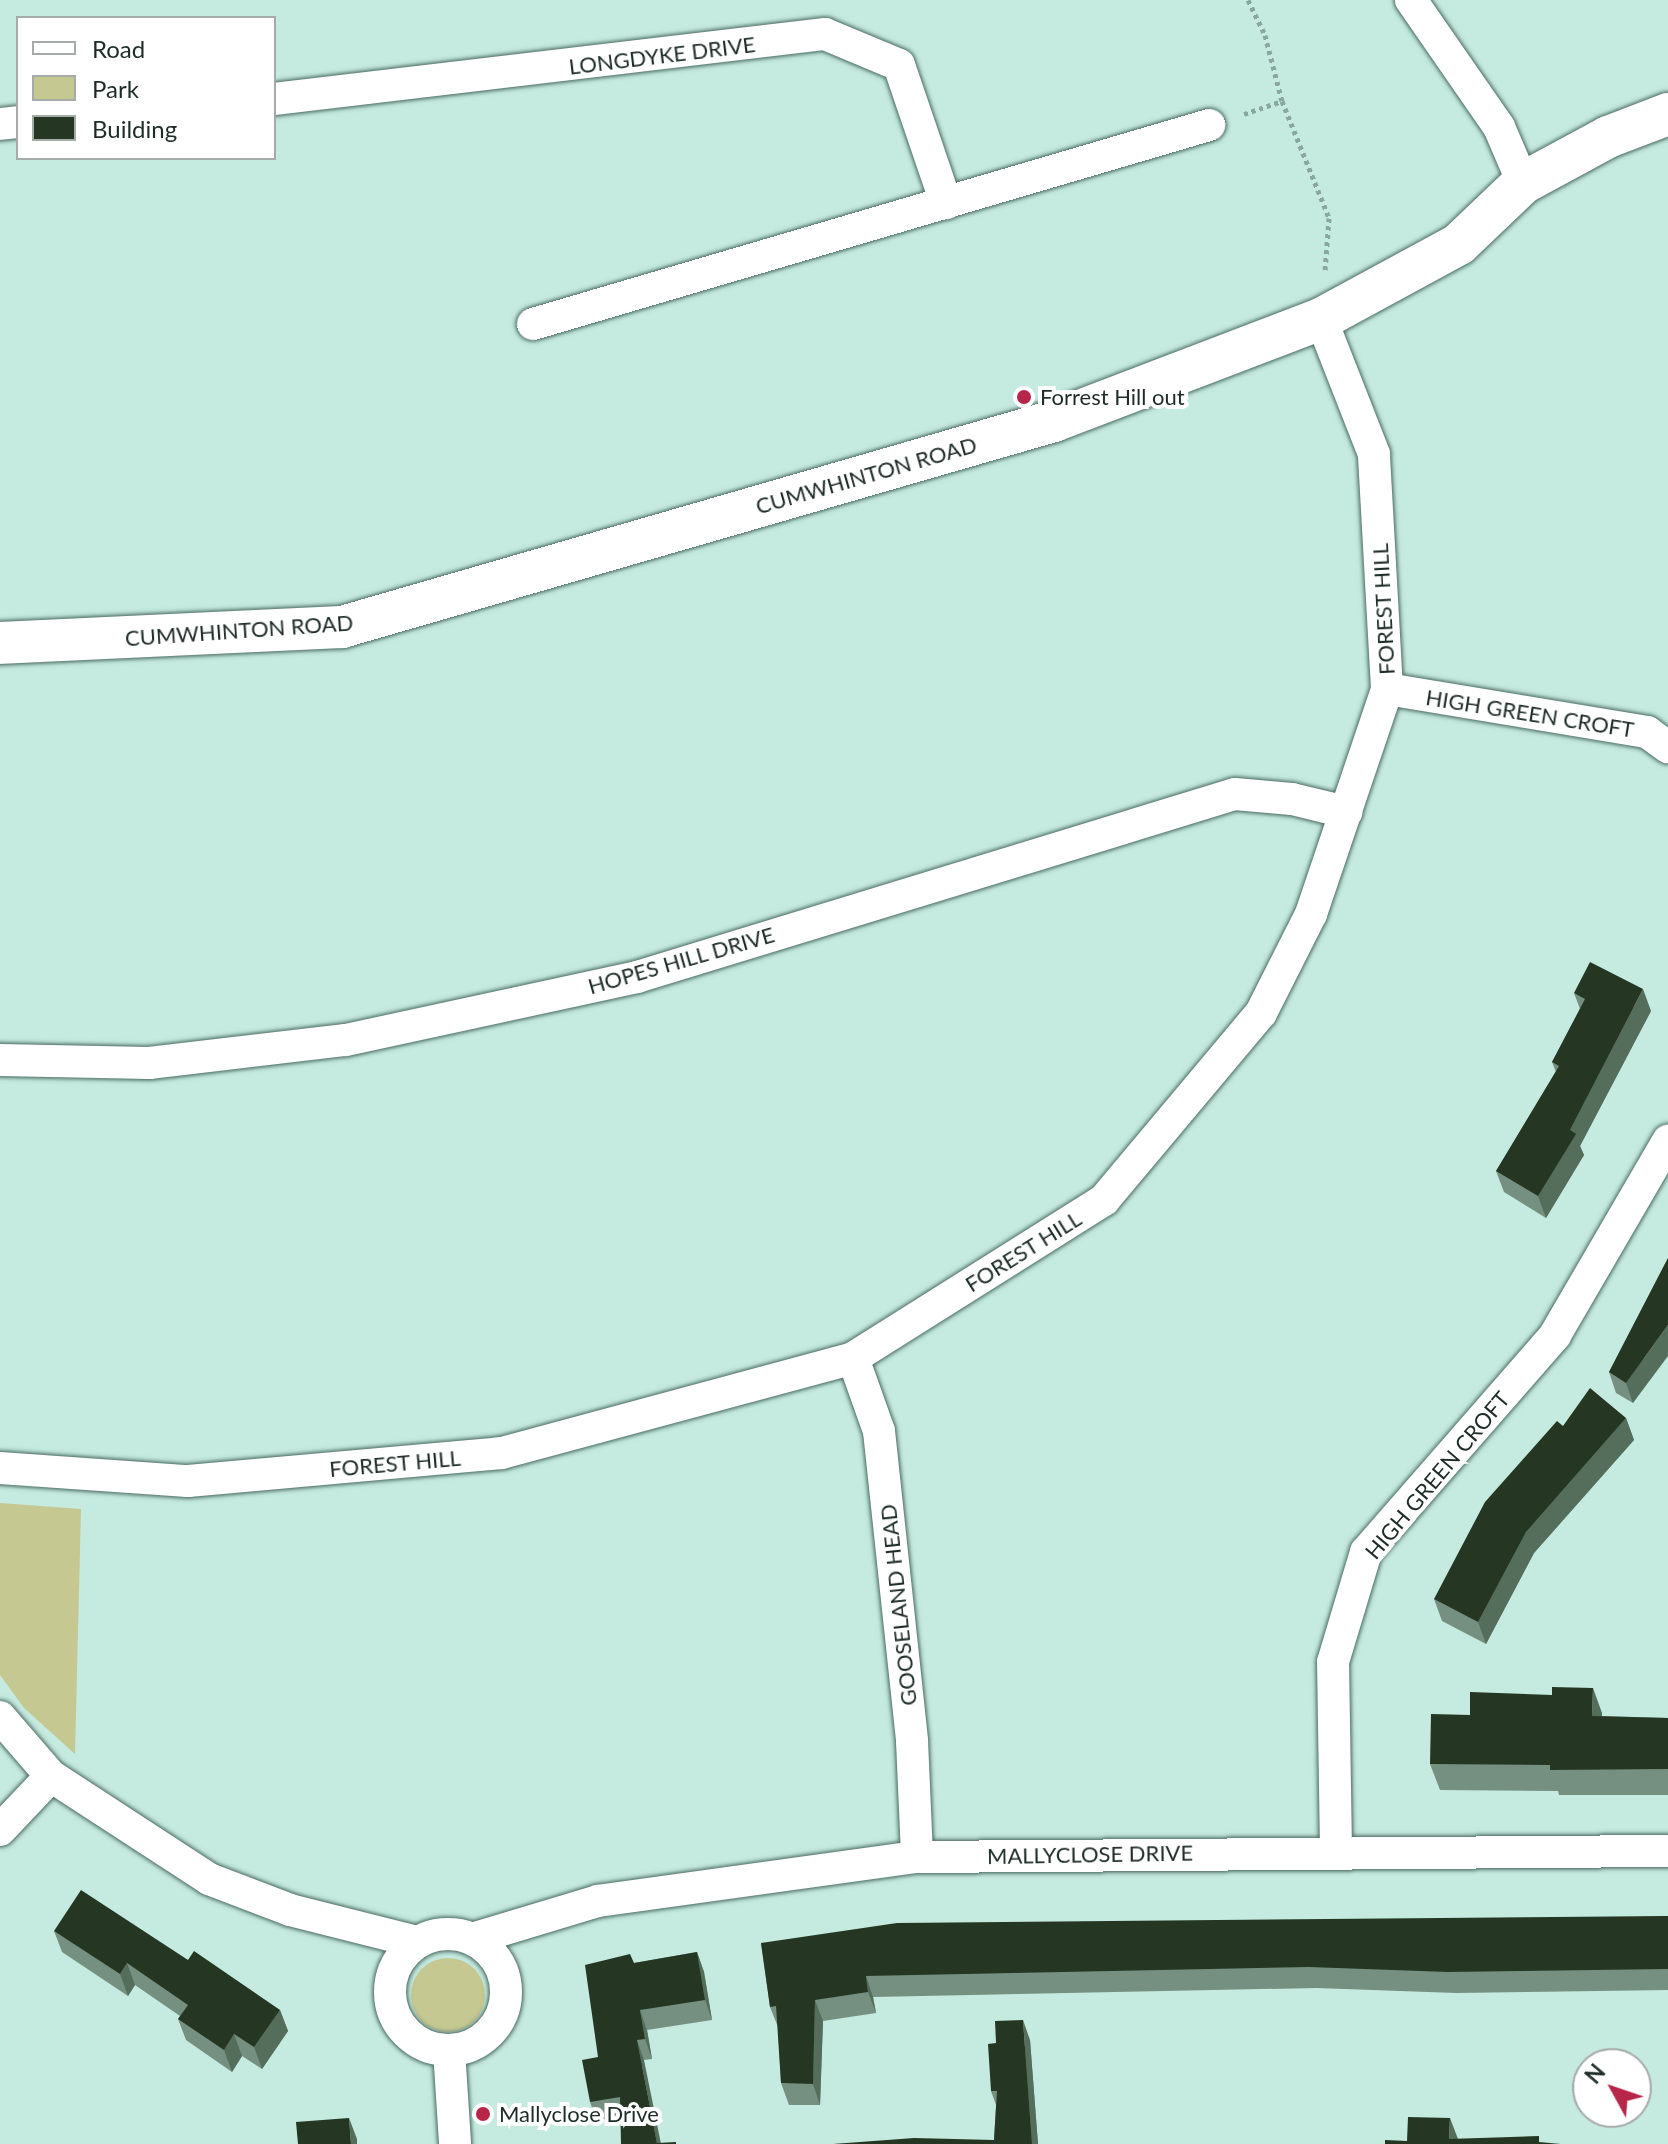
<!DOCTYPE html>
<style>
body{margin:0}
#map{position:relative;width:1668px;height:2144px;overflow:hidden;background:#c5eadf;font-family:Lato,sans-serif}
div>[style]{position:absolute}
.green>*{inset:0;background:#c5c891}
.round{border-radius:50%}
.path>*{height:5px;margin-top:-2.5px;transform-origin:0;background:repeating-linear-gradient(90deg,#8aa79e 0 4px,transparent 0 8px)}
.roads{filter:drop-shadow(0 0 2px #4a6b62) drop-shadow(0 0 2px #4a6b62)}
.minor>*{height:32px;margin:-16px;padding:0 16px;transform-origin:16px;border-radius:16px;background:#fff}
.minor>.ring{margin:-16px;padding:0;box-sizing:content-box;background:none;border:32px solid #fff;border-radius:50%}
.tertiary>*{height:42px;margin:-21px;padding:0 21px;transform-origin:21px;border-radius:21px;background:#fff}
.wall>*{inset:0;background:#759081}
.shaded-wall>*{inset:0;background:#556d5b}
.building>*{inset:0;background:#253723}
.dots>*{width:22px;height:22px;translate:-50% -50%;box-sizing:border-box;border:4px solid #fff;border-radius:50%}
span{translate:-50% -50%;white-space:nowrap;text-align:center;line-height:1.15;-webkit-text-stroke:8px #fff;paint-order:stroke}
.street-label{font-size:22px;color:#1e2c27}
.poi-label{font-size:22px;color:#1e2c27}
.left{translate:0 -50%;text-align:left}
.legend{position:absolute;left:16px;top:16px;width:260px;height:144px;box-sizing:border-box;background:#fff;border:2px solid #a5aba9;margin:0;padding:10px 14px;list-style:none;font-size:24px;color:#1e2c27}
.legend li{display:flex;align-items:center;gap:16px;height:40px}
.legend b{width:40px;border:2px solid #a5aba9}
.north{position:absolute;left:1572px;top:2048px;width:80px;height:80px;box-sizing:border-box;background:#fff;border:2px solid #a5aba9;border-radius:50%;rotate:310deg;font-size:22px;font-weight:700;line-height:32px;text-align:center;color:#1e2c27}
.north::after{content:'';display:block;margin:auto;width:28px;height:36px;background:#b72649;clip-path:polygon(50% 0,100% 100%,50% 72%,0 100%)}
</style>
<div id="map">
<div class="green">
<i style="clip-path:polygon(0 1503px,81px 1509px,75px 1754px,24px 1708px,0 1675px)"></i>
<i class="round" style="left:411px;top:1958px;width:74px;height:74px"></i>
</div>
<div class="path">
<i style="left:1248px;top:0;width:39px;rotate:64deg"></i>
<i style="left:1265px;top:35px;width:68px;rotate:75.6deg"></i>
<i style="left:1244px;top:114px;width:40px;rotate:-18.9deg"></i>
<i style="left:1282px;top:101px;width:126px;rotate:68.1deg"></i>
<i style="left:1329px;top:218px;width:53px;rotate:94.3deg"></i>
</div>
<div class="roads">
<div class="minor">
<i style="left:1411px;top:0;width:155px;rotate:55.3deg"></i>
<i style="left:1499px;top:127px;width:61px;rotate:66.8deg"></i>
<i style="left:274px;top:99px;width:555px;rotate:-6.73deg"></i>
<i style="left:825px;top:34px;width:80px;rotate:22.7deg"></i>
<i style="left:899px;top:65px;width:146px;rotate:71.2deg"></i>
<i style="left:0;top:124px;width:18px;rotate:-6deg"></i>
<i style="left:533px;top:324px;width:705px;rotate:-16.4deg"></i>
<i style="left:1387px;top:689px;width:264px;rotate:9.4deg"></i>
<i style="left:1647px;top:732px;width:26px;rotate:36deg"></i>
<i style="left:0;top:1060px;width:149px;rotate:1.2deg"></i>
<i style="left:149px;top:1063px;width:198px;rotate:-6.7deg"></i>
<i style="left:346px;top:1040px;width:298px;rotate:-12.2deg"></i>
<i style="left:637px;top:977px;width:625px;rotate:-17.02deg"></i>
<i style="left:1235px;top:794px;width:57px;rotate:5deg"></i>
<i style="left:1292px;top:799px;width:56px;rotate:13.5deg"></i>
<i style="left:853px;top:1358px;width:77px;rotate:70.4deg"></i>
<i style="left:879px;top:1431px;width:312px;rotate:83.9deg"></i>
<i style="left:912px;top:1741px;width:116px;rotate:87.5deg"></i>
<i style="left:0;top:1468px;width:188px;rotate:4deg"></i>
<i style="left:188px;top:1481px;width:315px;rotate:-5.1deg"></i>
<i style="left:502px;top:1453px;width:364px;rotate:-15.1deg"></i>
<i style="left:853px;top:1358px;width:297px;rotate:-32.2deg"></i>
<i style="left:1104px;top:1200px;width:244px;rotate:-50deg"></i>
<i style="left:1261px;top:1013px;width:111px;rotate:-63.2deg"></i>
<i style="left:1311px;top:914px;width:237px;rotate:-71.3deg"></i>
<i style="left:1387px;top:689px;width:235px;rotate:-93.2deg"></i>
<i style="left:1374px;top:454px;width:145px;rotate:-111.4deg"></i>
<i style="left:0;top:1717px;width:78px;rotate:49.2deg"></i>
<i style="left:51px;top:1776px;width:189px;rotate:33.1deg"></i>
<i style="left:209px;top:1879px;width:87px;rotate:20.9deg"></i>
<i style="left:290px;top:1910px;width:131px;rotate:14.1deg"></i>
<i style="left:0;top:1830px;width:74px;rotate:-46.6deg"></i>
<i style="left:1336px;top:1851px;width:189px;rotate:-90.9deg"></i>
<i style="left:1333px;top:1662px;width:115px;rotate:-73.3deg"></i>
<i style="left:1366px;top:1552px;width:288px;rotate:-48.9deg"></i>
<i style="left:1555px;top:1335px;width:225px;rotate:-59.8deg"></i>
<i class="ring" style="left:390px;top:1934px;width:84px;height:84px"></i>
<i style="left:472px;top:1939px;width:132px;rotate:-16.8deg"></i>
<i style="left:598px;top:1901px;width:322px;rotate:-7.9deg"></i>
<i style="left:917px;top:1857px;width:751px;rotate:-0.46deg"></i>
<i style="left:449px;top:2050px;width:94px;rotate:86.3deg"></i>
</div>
<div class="tertiary">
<i style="left:0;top:643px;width:342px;rotate:-2.7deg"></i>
<i style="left:342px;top:627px;width:741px;rotate:-16.14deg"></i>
<i style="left:1054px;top:421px;width:286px;rotate:-20.9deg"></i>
<i style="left:1321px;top:319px;width:157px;rotate:-28.5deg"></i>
<i style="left:1459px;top:244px;width:88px;rotate:-43.6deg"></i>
<i style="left:1523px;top:183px;width:97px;rotate:-28.4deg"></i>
<i style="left:1608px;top:137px;width:64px;rotate:-21deg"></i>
</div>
</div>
<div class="wall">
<i style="clip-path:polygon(1574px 993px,1651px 1011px,1580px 1146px,1584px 1155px,1546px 1218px,1504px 1192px,1496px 1171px,1556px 1072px,1552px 1062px,1580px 1009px)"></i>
<i style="clip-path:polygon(1668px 1258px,1633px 1403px,1616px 1393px,1609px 1372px)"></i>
<i style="clip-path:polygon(1626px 1418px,1634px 1440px,1534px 1553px,1486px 1644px,1442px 1621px,1434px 1599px)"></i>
<i style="clip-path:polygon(1602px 1713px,1602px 1716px,1668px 1718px,1668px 1795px,1559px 1795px,1558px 1791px,1440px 1790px,1430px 1764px,1470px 1715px)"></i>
<i style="clip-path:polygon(1668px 1916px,1668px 1990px,1456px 1993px,1316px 1988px,873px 1997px,876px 2013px,823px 2021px,820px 2105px,789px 2105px,781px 2083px,778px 2027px,770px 2007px,761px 1943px)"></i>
<i style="clip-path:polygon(54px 1931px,188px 1960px,280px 2010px,288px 2031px,262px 2069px,242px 2056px,232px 2072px,186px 2040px,178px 2019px,180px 2016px,135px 1985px,128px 1996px,62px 1952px)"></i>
<i style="clip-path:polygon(697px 1952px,704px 1972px,712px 2020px,647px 2030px,652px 2059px,644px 2060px,621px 2144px,621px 2118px,597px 2123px,590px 2102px,598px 2057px,634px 1963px)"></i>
<i style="clip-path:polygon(1030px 2040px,1038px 2144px,833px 2144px,994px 2140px,996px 2105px,991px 2091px)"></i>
</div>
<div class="shaded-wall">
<i style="clip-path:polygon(1643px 989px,1651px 1011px,1580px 1146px,1584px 1155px,1546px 1218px,1538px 1196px,1570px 1130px)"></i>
<i style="clip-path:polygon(1668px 1325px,1668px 1356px,1633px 1403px,1626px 1383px)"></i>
<i style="clip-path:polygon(1626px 1418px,1634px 1440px,1534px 1553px,1486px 1644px,1478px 1622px,1526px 1532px)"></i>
<i style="clip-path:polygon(1593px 1688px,1602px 1713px,1602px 1742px,1592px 1716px)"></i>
<i style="clip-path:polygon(697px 1952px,704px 1972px,712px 2020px,705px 2000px)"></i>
<i style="clip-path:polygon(127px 1963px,135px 1985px,128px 1996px,120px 1974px)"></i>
<i style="clip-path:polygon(866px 1976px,873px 1997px,876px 2013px,868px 1992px)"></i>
<i style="clip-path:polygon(815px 2000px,823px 2021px,820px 2105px,813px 2084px)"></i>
<i style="clip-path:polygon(280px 2010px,288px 2031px,262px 2069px,254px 2047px)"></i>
<i style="clip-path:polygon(640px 2010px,647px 2030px,652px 2059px,645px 2039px)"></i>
<i style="clip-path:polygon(1023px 2020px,1030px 2040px,1038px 2144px,1032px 2144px)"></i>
<i style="clip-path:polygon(234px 2034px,242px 2056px,232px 2072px,224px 2050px)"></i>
<i style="clip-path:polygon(637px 2040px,644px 2060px,661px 2144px,657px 2144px)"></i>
<i style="clip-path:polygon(349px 2118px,357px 2139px,357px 2144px,351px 2144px)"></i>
<i style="clip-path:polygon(1450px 2118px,1458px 2139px,1449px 2139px)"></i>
</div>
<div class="building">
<i style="clip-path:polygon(1590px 962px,1643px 989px,1570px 1130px,1576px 1134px,1538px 1196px,1496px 1171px,1559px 1066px,1552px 1062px,1585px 999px,1574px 993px)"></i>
<i style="clip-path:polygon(1668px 1258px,1668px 1325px,1626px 1383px,1609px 1372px)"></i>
<i style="clip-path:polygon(1590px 1388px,1626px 1418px,1526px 1532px,1478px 1622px,1434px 1599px,1485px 1502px,1557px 1421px,1563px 1426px)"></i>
<i style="clip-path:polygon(1552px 1687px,1593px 1688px,1592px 1716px,1668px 1718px,1668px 1769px,1550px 1770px,1550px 1765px,1430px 1764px,1431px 1714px,1470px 1715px,1470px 1692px,1552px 1695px)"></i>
<i style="clip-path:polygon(81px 1890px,188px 1960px,194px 1951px,280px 2010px,254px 2047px,234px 2034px,224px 2050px,178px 2019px,188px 2005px,127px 1963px,120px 1974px,54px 1931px)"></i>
<i style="clip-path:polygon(1668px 1916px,1668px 1969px,1448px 1972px,1309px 1967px,866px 1976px,868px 1992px,815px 2000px,813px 2084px,781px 2083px,776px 2006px,770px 2007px,761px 1943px,897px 1923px)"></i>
<i style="clip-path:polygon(697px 1952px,705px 2000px,640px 2010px,645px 2039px,637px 2040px,657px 2143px,676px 2142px,676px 2144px,621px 2144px,620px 2097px,590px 2102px,582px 2060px,598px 2057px,585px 1965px,630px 1954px,634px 1963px)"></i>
<i style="clip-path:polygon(1023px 2020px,1032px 2144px,833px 2144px,914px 2138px,994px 2140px,997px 2091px,991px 2091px,988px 2044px,996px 2043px,995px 2021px)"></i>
<i style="clip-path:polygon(1408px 2117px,1450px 2118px,1449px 2139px,1539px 2136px,1539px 2142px,1561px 2144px,1385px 2144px,1385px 2140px,1407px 2141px)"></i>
<i style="clip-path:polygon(349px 2118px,351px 2144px,298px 2144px,296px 2122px)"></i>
</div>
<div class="dots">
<i style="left:1024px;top:397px;background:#b72649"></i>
<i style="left:483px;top:2114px;background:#b72649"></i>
</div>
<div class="street-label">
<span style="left:662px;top:55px;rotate:-7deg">LONGDYKE DRIVE</span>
<span style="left:866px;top:475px;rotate:-16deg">CUMWHINTON ROAD</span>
<span style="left:1383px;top:609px;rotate:-93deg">FOREST HILL</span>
<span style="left:239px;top:630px;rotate:-4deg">CUMWHINTON ROAD</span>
<span style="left:1530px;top:713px;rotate:9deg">HIGH GREEN CROFT</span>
<span style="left:681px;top:960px;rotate:-16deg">HOPES HILL DRIVE</span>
<span style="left:1023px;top:1251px;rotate:-32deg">FOREST HILL</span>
<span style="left:395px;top:1463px;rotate:-5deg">FOREST HILL</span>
<span style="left:1437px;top:1475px;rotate:-50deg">HIGH GREEN CROFT</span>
<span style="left:898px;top:1605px;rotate:-96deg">GOOSELAND HEAD</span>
<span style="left:1090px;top:1854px;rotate:-1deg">MALLYCLOSE DRIVE</span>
</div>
<div class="poi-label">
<span class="left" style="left:1040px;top:397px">Forrest Hill out</span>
<span class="left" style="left:499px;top:2114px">Mallyclose Drive</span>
</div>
<ul class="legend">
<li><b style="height:10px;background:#fff"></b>Road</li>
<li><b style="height:22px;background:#c5c891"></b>Park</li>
<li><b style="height:22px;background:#253723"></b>Building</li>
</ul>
<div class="north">N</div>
</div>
